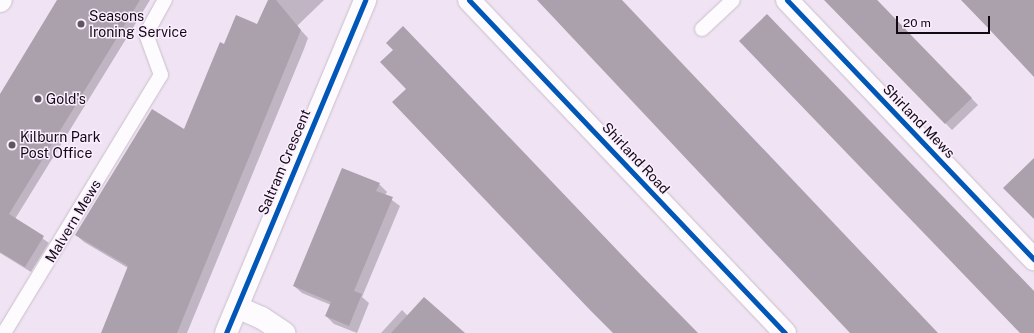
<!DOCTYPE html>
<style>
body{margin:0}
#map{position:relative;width:1034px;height:333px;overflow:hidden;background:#f0e3f3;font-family:"Public Sans",sans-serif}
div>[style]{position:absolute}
.shadow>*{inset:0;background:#0003}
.building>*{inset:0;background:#aba1ad}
.roads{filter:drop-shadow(0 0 1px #c9c0cc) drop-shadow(0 0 1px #c9c0cc)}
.lane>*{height:14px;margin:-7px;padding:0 7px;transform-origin:7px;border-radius:7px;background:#fdfbfd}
.street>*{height:22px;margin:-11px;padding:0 11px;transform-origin:11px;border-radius:11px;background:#fdfbfd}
.secondary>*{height:22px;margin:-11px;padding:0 11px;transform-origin:11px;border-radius:11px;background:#fdfbfd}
.cycleway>*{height:5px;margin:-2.5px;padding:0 2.5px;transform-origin:2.5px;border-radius:2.5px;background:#0057b8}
.dots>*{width:11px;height:11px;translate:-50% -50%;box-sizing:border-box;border:2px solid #fbeeff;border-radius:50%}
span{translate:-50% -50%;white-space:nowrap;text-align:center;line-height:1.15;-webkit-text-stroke:3px #fbeeff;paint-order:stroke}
.poi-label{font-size:14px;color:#110a13}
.left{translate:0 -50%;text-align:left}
.street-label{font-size:14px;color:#110a13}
.scale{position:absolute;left:896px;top:16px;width:94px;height:18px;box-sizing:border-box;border:2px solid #110a13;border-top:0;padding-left:5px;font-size:12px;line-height:14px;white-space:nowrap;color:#110a13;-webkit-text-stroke:3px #fbeeff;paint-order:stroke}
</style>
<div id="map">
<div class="shadow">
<i style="clip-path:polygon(59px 0,150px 0,15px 219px,49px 243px,31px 272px,0 253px,0 96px)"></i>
<i style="clip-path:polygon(269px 0,324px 0,297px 26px,308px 38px,304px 49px,187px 333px,102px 333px,128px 268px,84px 242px,76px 235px,185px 131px,225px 45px,257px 25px)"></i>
<i style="clip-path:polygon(826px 0,877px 0,978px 105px,952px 130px)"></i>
<i style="clip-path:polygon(379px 184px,387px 192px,385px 195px,400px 206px,362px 297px,369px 303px,357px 333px,334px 324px,326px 316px,331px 305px,302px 293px,294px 286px)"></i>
<i style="clip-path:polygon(402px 310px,408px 316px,463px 333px,381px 333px)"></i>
</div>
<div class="building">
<i style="clip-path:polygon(57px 0,140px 0,9px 214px,44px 236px,25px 267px,0 252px,0 94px)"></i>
<i style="clip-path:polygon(268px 0,276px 0,301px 30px,177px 333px,101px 333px,128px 266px,75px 235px,152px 109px,184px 129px,220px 42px,224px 44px,236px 15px,257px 24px)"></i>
<i style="clip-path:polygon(537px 0,622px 0,938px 333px,850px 333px)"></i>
<i style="clip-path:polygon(824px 0,877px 0,972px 98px,945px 124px)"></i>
<i style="clip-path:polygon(961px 0,1034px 0,1034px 77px,989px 29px)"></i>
<i style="clip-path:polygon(767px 14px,1034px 291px,1034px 333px,1020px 333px,739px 41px)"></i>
<i style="clip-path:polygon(403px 26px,640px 274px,698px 333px,613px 333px,590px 310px,392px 102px,406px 89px,380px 62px,393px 50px,386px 43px)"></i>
<i style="clip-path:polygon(1034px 158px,1034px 219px,1003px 188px)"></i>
<i style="clip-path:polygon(342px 168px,380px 183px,376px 191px,393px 197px,354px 291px,362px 294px,349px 326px,325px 316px,331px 302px,293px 286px)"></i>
<i style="clip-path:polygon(424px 297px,465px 333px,391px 333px)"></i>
</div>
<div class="roads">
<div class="lane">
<i style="left:702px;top:29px;width:42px;rotate:-43.1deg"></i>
<i style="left:4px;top:333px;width:302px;rotate:-58.7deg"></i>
<i style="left:161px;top:75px;width:44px;rotate:-110.1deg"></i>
<i style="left:146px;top:34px;width:39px;rotate:-61deg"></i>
</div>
<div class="street">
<i style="left:787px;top:0;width:358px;rotate:46.4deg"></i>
<i style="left:0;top:1px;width:1px;rotate:-45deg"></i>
<i style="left:237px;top:307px;width:27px;rotate:24deg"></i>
<i style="left:262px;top:318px;width:27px;rotate:34deg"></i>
<i style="left:226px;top:333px;width:361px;rotate:-67.3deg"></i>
</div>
<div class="secondary">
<i style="left:469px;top:0;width:459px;rotate:46.5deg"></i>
</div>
</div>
<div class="cycleway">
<i style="left:469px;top:0;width:459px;rotate:46.5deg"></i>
<i style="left:787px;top:0;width:358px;rotate:46.4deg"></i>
<i style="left:226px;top:333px;width:361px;rotate:-67.3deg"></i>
</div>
<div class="dots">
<i style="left:81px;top:24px;background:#5f5661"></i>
<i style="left:38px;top:99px;background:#5f5661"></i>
<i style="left:12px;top:145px;background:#5f5661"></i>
</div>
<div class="poi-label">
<span class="left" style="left:89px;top:24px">Seasons<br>Ironing Service</span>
<span class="left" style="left:46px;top:99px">Gold's</span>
<span class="left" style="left:20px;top:145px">Kilburn Park<br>Post Office</span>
</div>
<div class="street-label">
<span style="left:919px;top:121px;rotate:46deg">Shirland Mews</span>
<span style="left:636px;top:158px;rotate:47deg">Shirland Road</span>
<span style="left:284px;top:162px;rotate:-67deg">Saltram Crescent</span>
<span style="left:73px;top:221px;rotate:-59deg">Malvern Mews</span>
</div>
<div class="scale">20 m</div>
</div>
